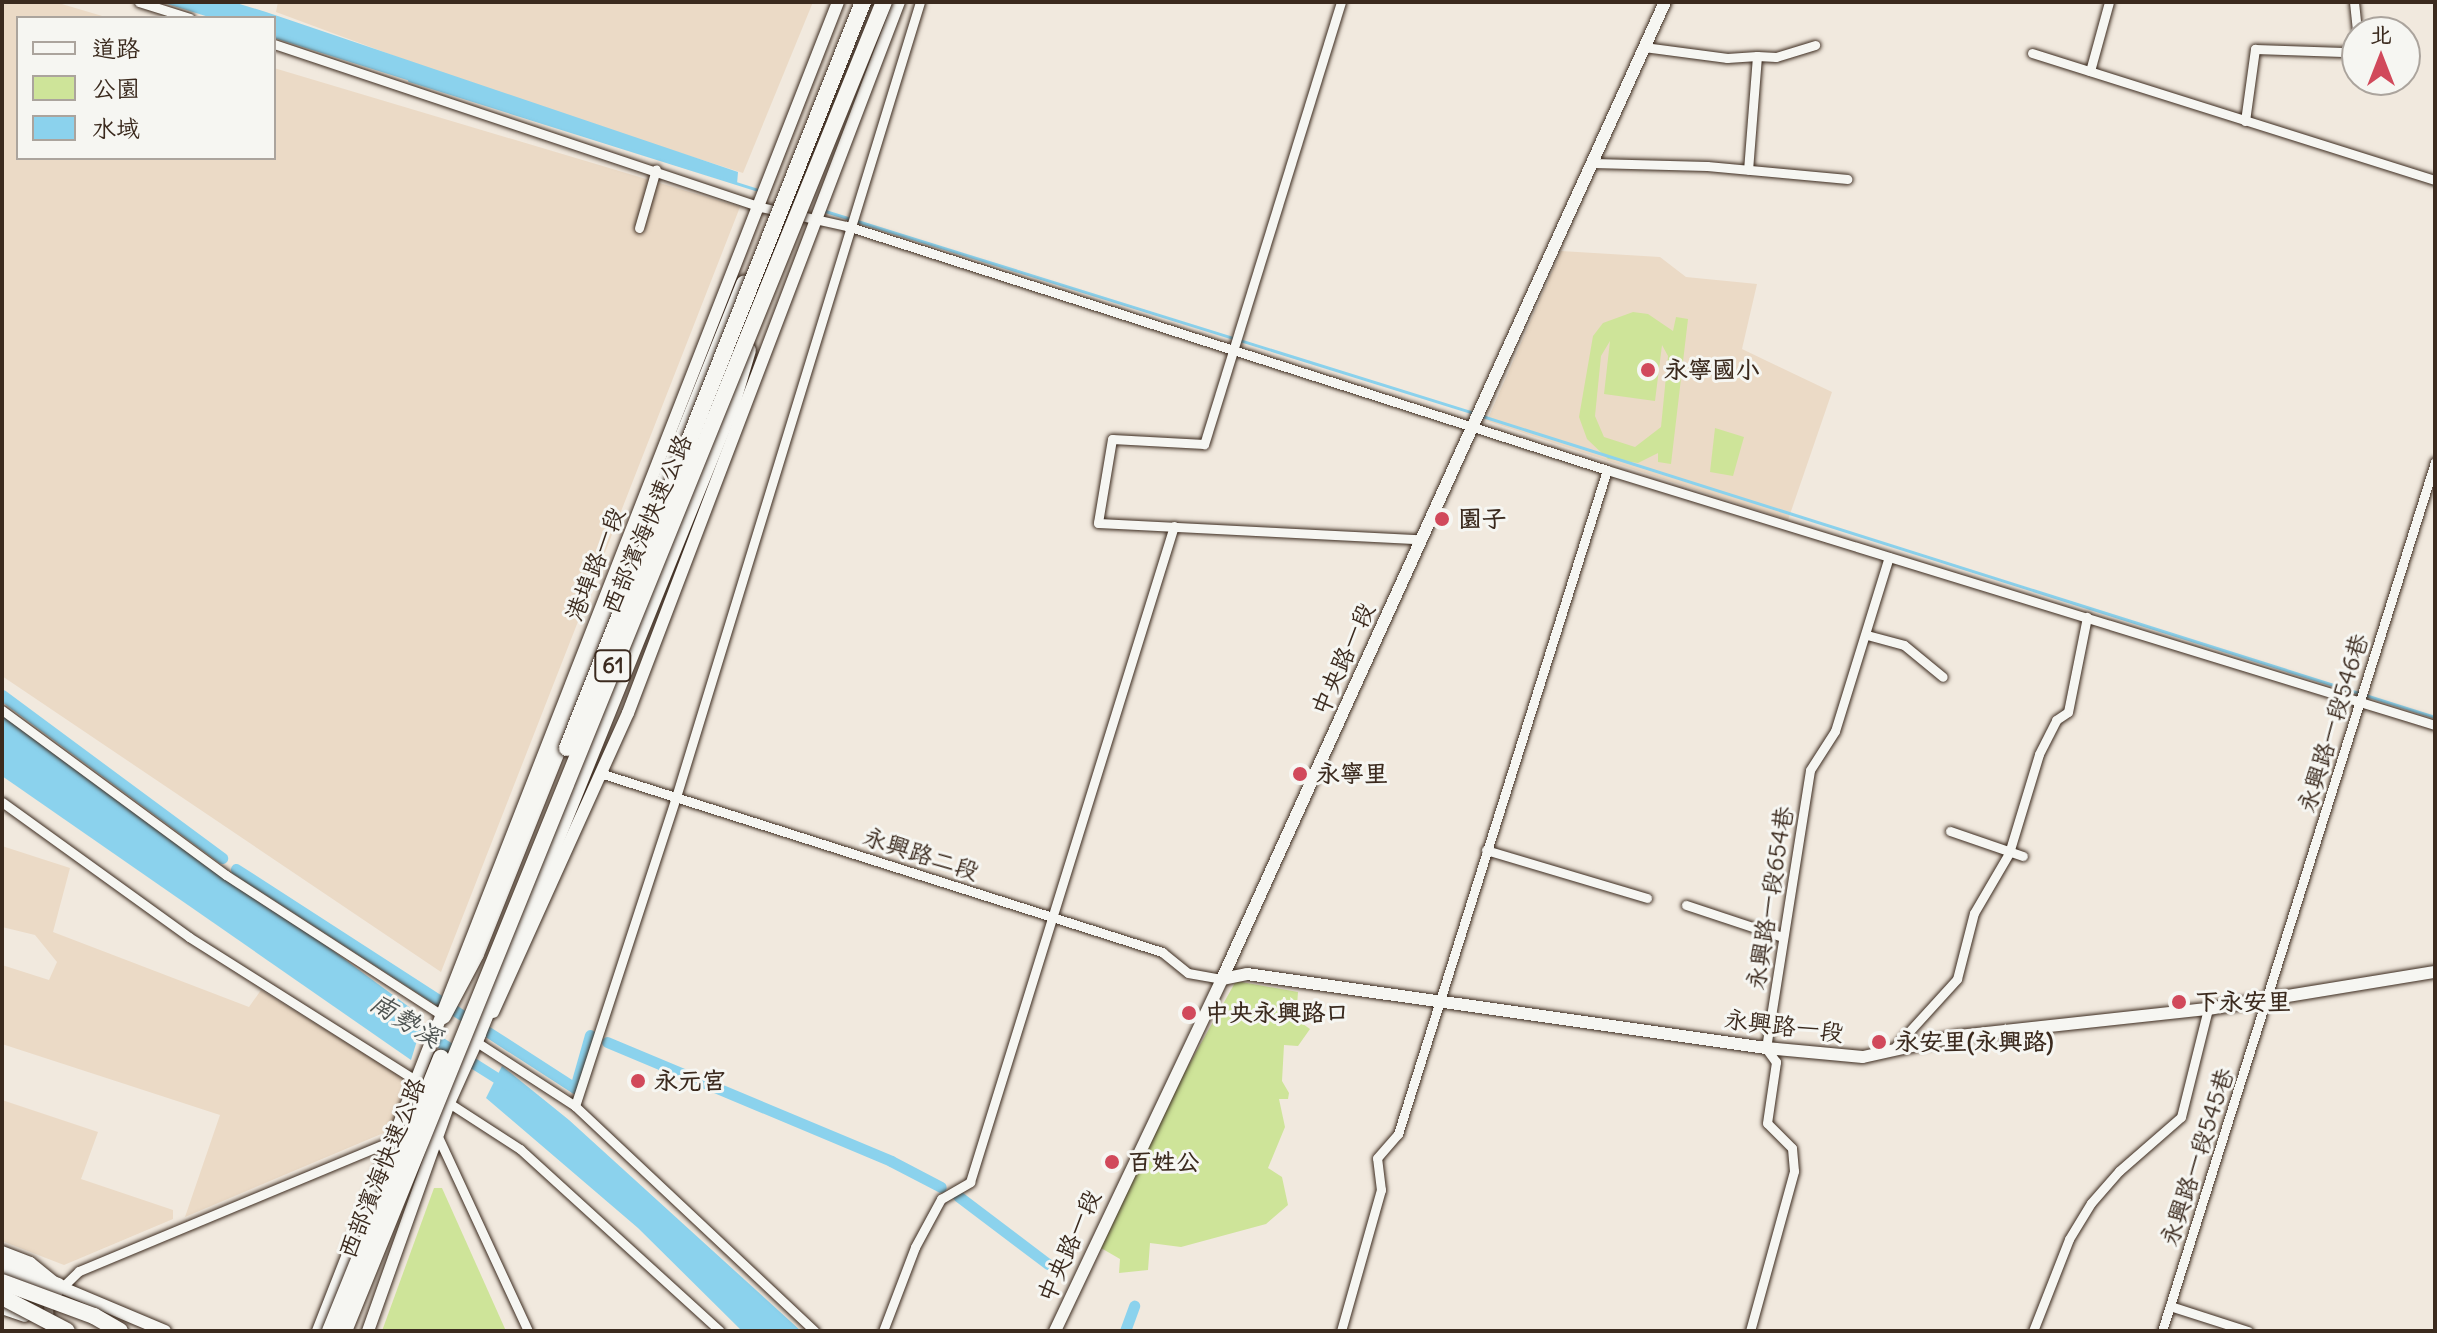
<!DOCTYPE html>
<meta charset="utf-8">
<style>
body{margin:0}
#map{position:relative;width:2437px;height:1333px;overflow:hidden;background:#f1e9de;font-family:Delius,"LXGW WenKai TC",sans-serif}
div>[style]{position:absolute}
.built>*{inset:0;background:#ebdac6}
.green>*{inset:0;background:#cee499}
.water>*{inset:0;background:#8bd2ed}
.stream>*{height:3px;margin:-1.5px;padding:0 1.5px;transform-origin:1.5px;border-radius:1.5px;background:#8bd2ed}
.canal>*{height:11px;margin:-5.5px;padding:0 5.5px;transform-origin:5.5px;border-radius:5.5px;background:#8bd2ed}
.roads{filter:drop-shadow(0 0 2px #3b2a1e) drop-shadow(0 0 2px #3b2a1e)}
.street>*{height:9px;margin:-4.5px;padding:0 4.5px;transform-origin:4.5px;border-radius:4.5px;background:#f6f6f2}
.secondary>*{height:12px;margin:-6px;padding:0 6px;transform-origin:6px;border-radius:6px;background:#f6f6f2}
.highway>*{height:16px;margin:-8px;padding:0 8px;transform-origin:8px;border-radius:8px;background:#f6f6f2}
.bridges{filter:drop-shadow(0 0 2px #3b2a1e) drop-shadow(0 0 2px #3b2a1e)}
.highway-bridge>*{height:16px;margin:-8px;padding:0 8px;transform-origin:8px;border-radius:8px;background:#f6f6f2}
.dots>*{width:22px;height:22px;translate:-50% -50%;box-sizing:border-box;border:4px solid #f6f6f2;border-radius:50%}
span{translate:-50% -50%;white-space:nowrap;text-align:center;line-height:1.15;-webkit-text-stroke:6px #f6f6f2;paint-order:stroke}
.shield-label span{padding:2px 6px;background:#f6f6f2;border:2px solid;border-radius:6px;-webkit-text-stroke-width:0}
.shield-label{font-size:22px;color:#3b2a1e;font-weight:700}
.poi-label{font-size:24px;color:#3b2a1e;font-weight:700}
.left{translate:0 -50%;text-align:left}
.street-label{font-size:24px;color:#3b2a1e}
.water-label{font-size:26px;color:#4f5452;font-style:italic}
.frame{position:absolute;inset:0;border:4px solid #3b2a1e;pointer-events:none}
.legend{position:absolute;left:16px;top:16px;width:260px;height:144px;box-sizing:border-box;background:#f6f6f2;border:2px solid #aba49d;margin:0;padding:10px 14px;list-style:none;font-size:24px;color:#3b2a1e}
.legend li{display:flex;align-items:center;gap:16px;height:40px}
.legend b{width:40px;border:2px solid #aba49d}
.north{position:absolute;left:2341px;top:16px;width:80px;height:80px;box-sizing:border-box;background:#f6f6f2;border:2px solid #aba49d;border-radius:50%;rotate:0deg;font-size:22px;font-weight:700;line-height:32px;text-align:center;color:#3b2a1e}
.north::after{content:'';display:block;margin:auto;width:28px;height:36px;background:#d1495b;clip-path:polygon(50% 0,100% 100%,50% 72%,0 100%)}
</style>
<div id="map">
<div class="built">
<i style="clip-path:polygon(2px 2px,55px 2px,109px 18px,18px 18px,18px 158px,274px 158px,274px 68px,740px 207px,441px 972px,2px 676px)"></i>
<i style="clip-path:polygon(278px 2px,813px 2px,743px 173px,505px 97px,276px 12px)"></i>
<i style="clip-path:polygon(1561px 251px,1660px 257px,1686px 277px,1757px 284px,1742px 349px,1832px 392px,1788px 520px,1487px 421px)"></i>
<i style="clip-path:polygon(2px 846px,70px 868px,53px 932px,249px 1007px,261px 990px,407px 1080px,393px 1129px,185px 1217px,220px 1115px,2px 1044px,2px 965px,49px 980px,57px 962px,35px 935px,2px 927px)"></i>
<i style="clip-path:polygon(2px 1100px,98px 1132px,81px 1179px,173px 1210px,173px 1219px,64px 1265px,2px 1241px)"></i>
</div>
<div class="green">
<i style="clip-path:polygon(evenodd,1633px 312px,1648px 314px,1673px 331px,1676px 317px,1688px 319px,1671px 464px,1658px 462px,1658px 453px,1638px 463px,1608px 459px,1587px 439px,1579px 417px,1593px 336px,1603px 323px,1633px 312px,1610px 341px,1604px 394px,1655px 401px,1662px 345px,1668px 356px,1661px 427px,1635px 447px,1604px 437px,1595px 416px,1601px 356px,1610px 341px)"></i>
<i style="clip-path:polygon(1715px 428px,1744px 437px,1733px 476px,1710px 472px)"></i>
<i style="clip-path:polygon(1236px 981px,1298px 992px,1296px 1019px,1310px 1029px,1298px 1046px,1284px 1045px,1282px 1081px,1289px 1093px,1288px 1099px,1279px 1099px,1285px 1127px,1268px 1168px,1282px 1177px,1288px 1205px,1266px 1224px,1181px 1247px,1150px 1243px,1148px 1270px,1119px 1273px,1120px 1259px,1101px 1248px,1169px 1100px)"></i>
<i style="clip-path:polygon(434px 1188px,442px 1188px,506px 1331px,382px 1331px)"></i>
</div>
<div class="water">
<i style="clip-path:polygon(161px 2px,233px 2px,266px 12px,738px 172px,737px 184px,274px 38px,274px 18px,212px 18px)"></i>
<i style="clip-path:polygon(2px 706px,424px 1018px,411px 1060px,2px 776px)"></i>
<i style="clip-path:polygon(502px 1066px,569px 1120px,801px 1331px,742px 1331px,638px 1228px,486px 1098px)"></i>
</div>
<div class="stream">
<i style="left:409px;top:80px;width:368px;rotate:17.5deg"></i>
<i style="left:825px;top:211px;width:680px;rotate:17.29deg"></i>
<i style="left:1482px;top:416px;width:999px;rotate:17.53deg"></i>
</div>
<div class="canal">
<i style="left:2px;top:695px;width:274px;rotate:36.5deg"></i>
<i style="left:236px;top:869px;width:243px;rotate:32.9deg"></i>
<i style="left:451px;top:1008px;width:17px;rotate:33deg"></i>
<i style="left:408px;top:1022px;width:118px;rotate:32.2deg"></i>
<i style="left:488px;top:1032px;width:103px;rotate:32.8deg"></i>
<i style="left:575px;top:1088px;width:55px;rotate:-74.2deg"></i>
<i style="left:607px;top:1042px;width:308px;rotate:22.7deg"></i>
<i style="left:891px;top:1161px;width:56px;rotate:27.5deg"></i>
<i style="left:958px;top:1196px;width:113px;rotate:37.1deg"></i>
<i style="left:1125px;top:1331px;width:27px;rotate:-70deg"></i>
</div>
<div class="roads">
<div class="street">
<i style="left:139px;top:2px;width:53px;rotate:17.4deg"></i>
<i style="left:1341px;top:2px;width:463px;rotate:107.2deg"></i>
<i style="left:1204px;top:444px;width:92px;rotate:-176.9deg"></i>
<i style="left:1112px;top:439px;width:85px;rotate:99.5deg"></i>
<i style="left:1098px;top:523px;width:321px;rotate:2.9deg"></i>
<i style="left:2354px;top:2px;width:30px;rotate:84deg"></i>
<i style="left:274px;top:44px;width:514px;rotate:18.51deg"></i>
<i style="left:761px;top:207px;width:88px;rotate:12.5deg"></i>
<i style="left:847px;top:226px;width:798px;rotate:17.8deg"></i>
<i style="left:1607px;top:470px;width:866px;rotate:17.12deg"></i>
<i style="left:1644px;top:47px;width:84px;rotate:7.5deg"></i>
<i style="left:1727px;top:58px;width:30px;rotate:-4deg"></i>
<i style="left:1757px;top:56px;width:114px;rotate:94.5deg"></i>
<i style="left:2032px;top:53px;width:423px;rotate:17.5deg"></i>
<i style="left:1757px;top:56px;width:19px;rotate:3deg"></i>
<i style="left:1776px;top:57px;width:41px;rotate:-17.1deg"></i>
<i style="left:2090px;top:71px;width:72px;rotate:-74.6deg"></i>
<i style="left:2245px;top:121px;width:73px;rotate:-82.1deg"></i>
<i style="left:2255px;top:49px;width:88px;rotate:2deg"></i>
<i style="left:2343px;top:52px;width:15px;rotate:-23deg"></i>
<i style="left:1593px;top:163px;width:114px;rotate:1.5deg"></i>
<i style="left:1707px;top:166px;width:141px;rotate:5.3deg"></i>
<i style="left:639px;top:228px;width:61px;rotate:-73.9deg"></i>
<i style="left:1867px;top:635px;width:38px;rotate:15deg"></i>
<i style="left:1904px;top:645px;width:50px;rotate:39.4deg"></i>
<i style="left:2px;top:710px;width:278px;rotate:36.4deg"></i>
<i style="left:226px;top:875px;width:259px;rotate:33deg"></i>
<i style="left:603px;top:774px;width:587px;rotate:17.66deg"></i>
<i style="left:1162px;top:952px;width:33px;rotate:39deg"></i>
<i style="left:1188px;top:973px;width:35px;rotate:10deg"></i>
<i style="left:2px;top:802px;width:231px;rotate:35.8deg"></i>
<i style="left:189px;top:937px;width:267px;rotate:32.3deg"></i>
<i style="left:1950px;top:831px;width:77px;rotate:18.9deg"></i>
<i style="left:1486px;top:850px;width:168px;rotate:16.6deg"></i>
<i style="left:1686px;top:905px;width:102px;rotate:18.3deg"></i>
<i style="left:475px;top:1041px;width:119px;rotate:33deg"></i>
<i style="left:575px;top:1106px;width:329px;rotate:43.2deg"></i>
<i style="left:1896px;top:1046px;width:91px;rotate:-47.7deg"></i>
<i style="left:1957px;top:979px;width:68px;rotate:-75.6deg"></i>
<i style="left:1974px;top:913px;width:69px;rotate:-59.7deg"></i>
<i style="left:2009px;top:853px;width:103px;rotate:-73.1deg"></i>
<i style="left:2039px;top:754px;width:38px;rotate:-63deg"></i>
<i style="left:2056px;top:720px;width:14px;rotate:-34deg"></i>
<i style="left:2068px;top:712px;width:97px;rotate:-78.7deg"></i>
<i style="left:449px;top:1103px;width:85px;rotate:32.9deg"></i>
<i style="left:520px;top:1149px;width:270px;rotate:42.3deg"></i>
<i style="left:575px;top:1106px;width:325px;rotate:-71.9deg"></i>
<i style="left:676px;top:797px;width:832px;rotate:-72.94deg"></i>
<i style="left:439px;top:1139px;width:212px;rotate:65.1deg"></i>
<i style="left:2170px;top:1306px;width:82px;rotate:17.8deg"></i>
<i style="left:49px;top:1331px;width:30px;rotate:-92deg"></i>
<i style="left:48px;top:1301px;width:43px;rotate:-44.1deg"></i>
<i style="left:79px;top:1271px;width:338px;rotate:-22.6deg"></i>
<i style="left:883px;top:1331px;width:90px;rotate:-69.1deg"></i>
<i style="left:915px;top:1247px;width:55px;rotate:-61.6deg"></i>
<i style="left:941px;top:1199px;width:34px;rotate:-30deg"></i>
<i style="left:970px;top:1182px;width:687px;rotate:-72.73deg"></i>
<i style="left:1341px;top:1331px;width:147px;rotate:-74.2deg"></i>
<i style="left:1381px;top:1190px;width:32px;rotate:-97deg"></i>
<i style="left:1377px;top:1158px;width:32px;rotate:-49deg"></i>
<i style="left:1398px;top:1134px;width:696px;rotate:-72.53deg"></i>
<i style="left:1750px;top:1331px;width:166px;rotate:-74.6deg"></i>
<i style="left:1794px;top:1171px;width:23px;rotate:-95deg"></i>
<i style="left:1792px;top:1148px;width:35px;rotate:-135deg"></i>
<i style="left:1767px;top:1123px;width:62px;rotate:-81.6deg"></i>
<i style="left:1776px;top:1062px;width:17px;rotate:-126deg"></i>
<i style="left:1766px;top:1048px;width:281px;rotate:-81deg"></i>
<i style="left:1810px;top:770px;width:46px;rotate:-57.3deg"></i>
<i style="left:1835px;top:731px;width:182px;rotate:-72.8deg"></i>
<i style="left:2033px;top:1331px;width:99px;rotate:-68.6deg"></i>
<i style="left:2069px;top:1239px;width:42px;rotate:-58.6deg"></i>
<i style="left:2091px;top:1203px;width:43px;rotate:-48.8deg"></i>
<i style="left:2119px;top:1171px;width:82px;rotate:-41.1deg"></i>
<i style="left:2181px;top:1117px;width:111px;rotate:-76deg"></i>
<i style="left:2162px;top:1331px;width:911px;rotate:-72.56deg"></i>
</div>
<div class="secondary">
<i style="left:852px;top:60px;width:53px;rotate:-65.4deg"></i>
<i style="left:1222px;top:979px;width:25px;rotate:-11deg"></i>
<i style="left:1247px;top:974px;width:524px;rotate:8.11deg"></i>
<i style="left:1766px;top:1048px;width:97px;rotate:5.3deg"></i>
<i style="left:1863px;top:1057px;width:97px;rotate:-12.5deg"></i>
<i style="left:1958px;top:1036px;width:251px;rotate:-6.2deg"></i>
<i style="left:2208px;top:1009px;width:230px;rotate:-9.3deg"></i>
<i style="left:493px;top:1012px;width:328px;rotate:-65.7deg"></i>
<i style="left:628px;top:713px;width:761px;rotate:-69.14deg"></i>
<i style="left:2px;top:1252px;width:30px;rotate:21deg"></i>
<i style="left:30px;top:1263px;width:36px;rotate:39deg"></i>
<i style="left:58px;top:1286px;width:116px;rotate:22.8deg"></i>
<i style="left:2px;top:1308px;width:24px;rotate:19deg"></i>
<i style="left:318px;top:1331px;width:1427px;rotate:-68.63deg"></i>
<i style="left:368px;top:1331px;width:242px;rotate:-70.4deg"></i>
<i style="left:449px;top:1103px;width:76px;rotate:-65.8deg"></i>
<i style="left:1055px;top:1331px;width:390px;rotate:-64.6deg"></i>
<i style="left:1222px;top:979px;width:1073px;rotate:-65.61deg"></i>
</div>
<div class="highway">
<i style="left:443px;top:1016px;width:70px;rotate:-62deg"></i>
<i style="left:476px;top:954px;width:722px;rotate:-68.2deg"></i>
<i style="left:475px;top:1041px;width:687px;rotate:-68.03deg"></i>
<i style="left:732px;top:404px;width:56px;rotate:-73.5deg"></i>
<i style="left:2px;top:1265px;width:60px;rotate:20.6deg"></i>
</div>
</div>
<div class="bridges">
<div class="highway-bridge">
<i style="left:567px;top:748px;width:803px;rotate:-68.36deg"></i>
<i style="left:2px;top:1282px;width:98px;rotate:20.3deg"></i>
<i style="left:94px;top:1316px;width:30px;rotate:30deg"></i>
<i style="left:2px;top:1297px;width:73px;rotate:27.6deg"></i>
<i style="left:330px;top:1331px;width:295px;rotate:-67.9deg"></i>
<i style="left:344px;top:1331px;width:1435px;rotate:-67.89deg"></i>
</div>
</div>
<div class="dots">
<i style="left:1648px;top:370px;background:#d1495b"></i>
<i style="left:1442px;top:519px;background:#d1495b"></i>
<i style="left:1300px;top:774px;background:#d1495b"></i>
<i style="left:2179px;top:1002px;background:#d1495b"></i>
<i style="left:1189px;top:1013px;background:#d1495b"></i>
<i style="left:1879px;top:1042px;background:#d1495b"></i>
<i style="left:638px;top:1081px;background:#d1495b"></i>
<i style="left:1112px;top:1162px;background:#d1495b"></i>
</div>
<div class="shield-label">
<span style="left:613px;top:666px">61</span>
</div>
<div class="poi-label">
<span class="left" style="left:1664px;top:370px">永寧國小</span>
<span class="left" style="left:1458px;top:519px">園子</span>
<span class="left" style="left:1316px;top:774px">永寧里</span>
<span class="left" style="left:2195px;top:1002px">下永安里</span>
<span class="left" style="left:1205px;top:1013px">中央永興路口</span>
<span class="left" style="left:1895px;top:1042px">永安里(永興路)</span>
<span class="left" style="left:654px;top:1081px">永元宮</span>
<span class="left" style="left:1128px;top:1162px">百姓公</span>
</div>
<div class="street-label">
<span style="left:647px;top:524px;rotate:-67deg">西部濱海快速公路</span>
<span style="left:595px;top:564px;rotate:-68deg">港埠路一段</span>
<span style="left:1343px;top:659px;rotate:-66deg">中央路一段</span>
<span style="left:2333px;top:723px;rotate:-73deg">永興路一段546巷</span>
<span style="left:921px;top:854px;rotate:18deg">永興路二段</span>
<span style="left:1770px;top:898px;rotate:-81deg">永興路一段654巷</span>
<span style="left:1784px;top:1026px;rotate:7deg">永興路一段</span>
<span style="left:2197px;top:1157px;rotate:-72deg">永興路一段545巷</span>
<span style="left:382px;top:1168px;rotate:-68deg">西部濱海快速公路</span>
<span style="left:1069px;top:1246px;rotate:-66deg">中央路一段</span>
</div>
<div class="water-label">
<span style="left:406px;top:1020px;rotate:32deg">南勢溪</span>
</div>
<div class="frame"></div>
<ul class="legend">
<li><b style="height:10px;background:#f6f6f2"></b>道路</li>
<li><b style="height:22px;background:#cee499"></b>公園</li>
<li><b style="height:22px;background:#8bd2ed"></b>水域</li>
</ul>
<div class="north">北</div>
</div>
